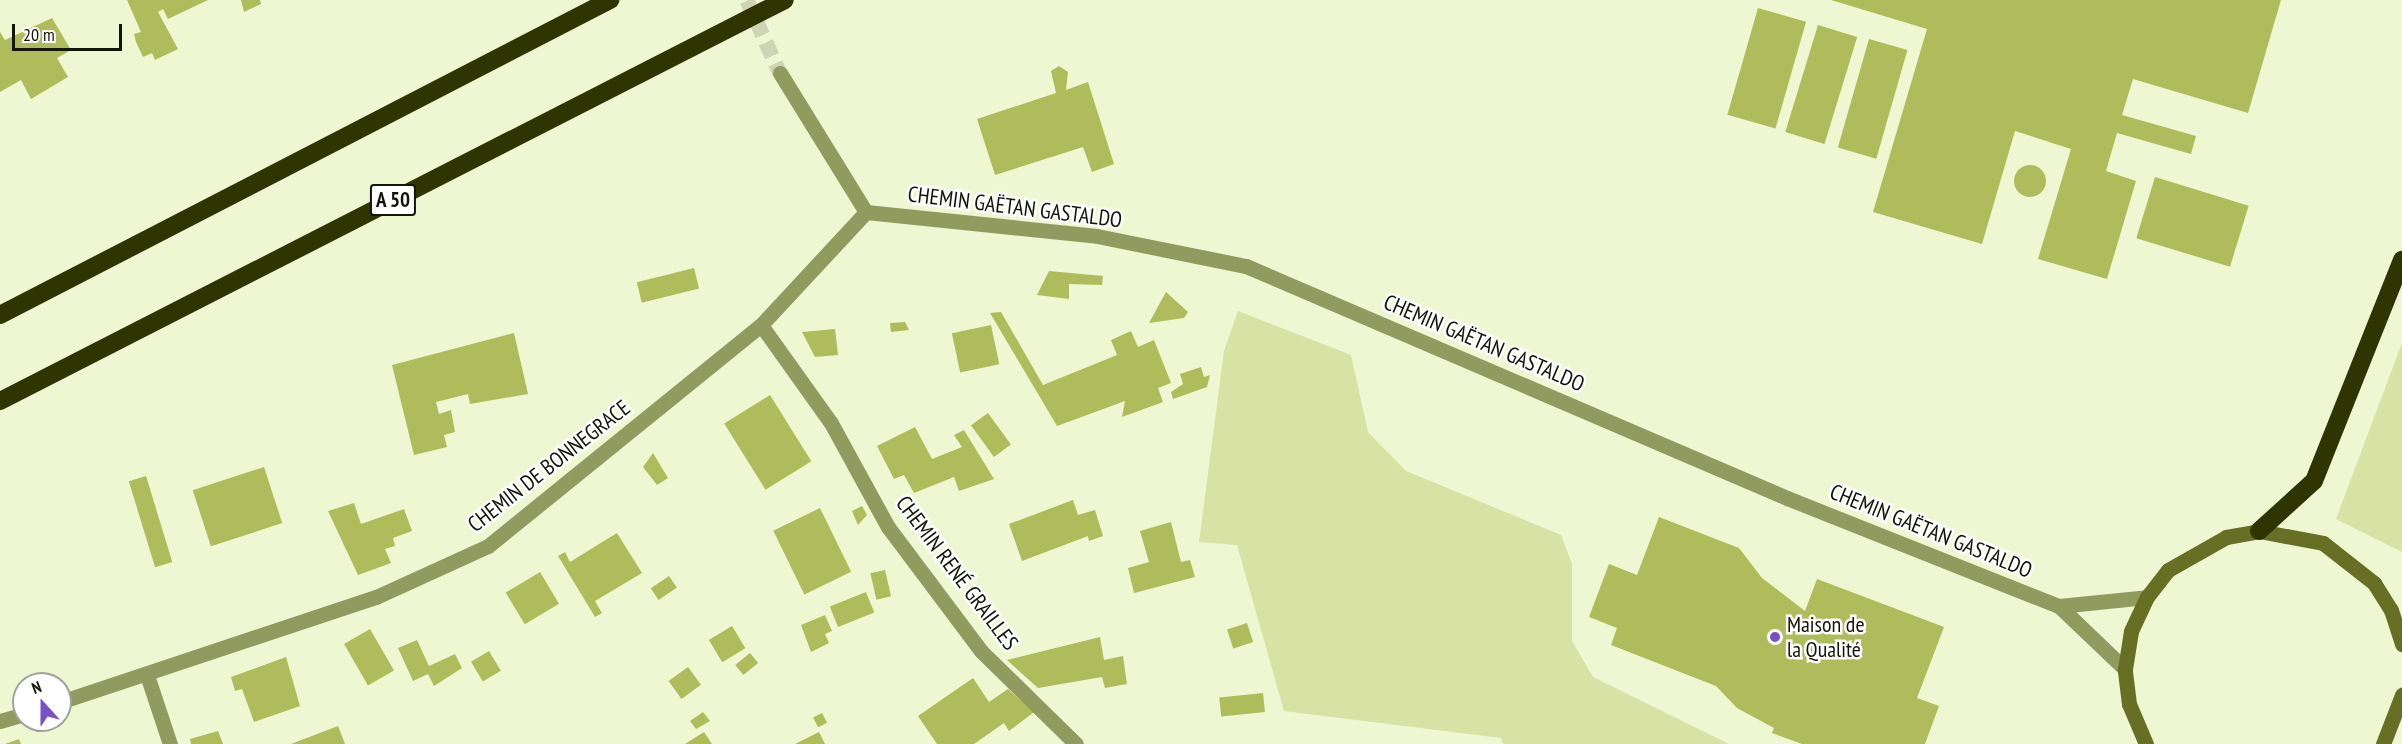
<!DOCTYPE html>
<meta charset="utf-8">
<style>
body{margin:0}
#map{position:relative;width:2402px;height:744px;overflow:hidden;background:#eff6d2;font-family:"PT Sans Narrow",sans-serif}
div>[style]{position:absolute}
.green>*{inset:0;background:#d7e2a4}
.building>*{inset:0;background:#afbc5b;transform-origin:0 0}
.round{border-radius:50%}
.street-tunnel>*{height:15px;margin-top:-7.5px;transform-origin:0;background:repeating-linear-gradient(90deg,#ced4b4 0 15px,transparent 0 23px)}
.street>*{height:15px;margin:-7.5px;padding:0 7.5px;transform-origin:7.5px;border-radius:7.5px;background:#929b5f}
.secondary>*{height:15px;margin:-7.5px;padding:0 7.5px;transform-origin:7.5px;border-radius:7.5px;background:#666f23}
.highway>*{height:18px;margin:-9px;padding:0 9px;transform-origin:9px;border-radius:9px;background:#2f3500}
.dots>*{width:16px;height:16px;translate:-50% -50%;box-sizing:border-box;border:3px solid #fff;border-radius:50%}
span{translate:-50% -50%;white-space:nowrap;text-align:center;line-height:1.15;-webkit-text-stroke:5px #fff;paint-order:stroke}
.shield-label span{padding:2px 4px;background:#fff;border:2px solid;border-radius:4px;-webkit-text-stroke-width:0}
.shield-label{font-size:21px;color:#131509;font-weight:700}
.street-label{font-size:22px;color:#131509}
.poi-label{font-size:22px;color:#131509}
.left{translate:0 -50%;text-align:left}
.north{position:absolute;left:12px;top:672px;width:60px;height:60px;box-sizing:border-box;background:#fff;border:2px solid #a1a19d;border-radius:50%;rotate:339deg;font-size:16px;font-weight:700;line-height:24px;text-align:center;color:#131509}
.north::after{content:'';display:block;margin:auto;width:21px;height:27px;background:#7a50c9;clip-path:polygon(50% 0,100% 100%,50% 72%,0 100%)}
.scale{position:absolute;left:12px;top:24px;width:110px;height:27px;box-sizing:border-box;border:3px solid #131509;border-top:0;padding-left:8px;font-size:18px;line-height:21px;white-space:nowrap;color:#131509;-webkit-text-stroke:4px #fff;paint-order:stroke}
</style>
<div id="map">
<div class="green">
<i style="clip-path:polygon(1238px 311px,1351px 355px,1368px 432px,1406px 471px,1561px 535px,1572px 564px,1572px 641px,1593px 677px,1729px 744px,1503px 744px,1501px 738px,1284px 711px,1237px 545px,1199px 542px,1224px 351px)"></i>
<i style="clip-path:polygon(2402px 343px,2402px 552px,2336px 519px)"></i>
</div>
<div class="building">
<i style="clip-path:polygon(127px 0,208px 0,168px 19px,163px 9px,158px 12px,178px 49px,155px 60px,152px 53px,143px 57px,136px 42px,134px 34px,141px 32px)"></i>
<i style="clip-path:polygon(241px 0,260px 0,261px 4px,244px 12px)"></i>
<i style="clip-path:polygon(1831px 0,2281px 0,2248px 113px,2133px 79px,2122px 115px,2196px 136px,2191px 154px,2117px 133px,2106px 171px,2136px 181px,2107px 279px,2038px 259px,2071px 149px,2015px 131px,1982px 244px,1873px 212px,1927px 29px)"></i>
<i style="left:1758px;top:8px;width:50px;height:111px;rotate:16deg"></i>
<i style="clip-path:polygon(52px 18px,71px 50px,57px 58px,68px 77px,31px 99px,21px 80px,0 92px,0 32px,5px 40px)"></i>
<i style="left:1818px;top:25px;width:41px;height:112px;rotate:17deg"></i>
<i style="left:1869px;top:39px;width:40px;height:113px;rotate:16deg"></i>
<i style="clip-path:polygon(1059px 66px,1068px 72px,1066px 90px,1088px 82px,1114px 164px,1092px 172px,1083px 147px,995px 175px,977px 119px,1056px 93px,1051px 71px)"></i>
<i class="round" style="left:2014px;top:165px;width:32px;height:32px"></i>
<i style="left:2155px;top:177px;width:98px;height:64px;rotate:17deg"></i>
<i style="left:694px;top:268px;width:21px;height:59px;rotate:76deg"></i>
<i style="clip-path:polygon(1049px 271px,1103px 276px,1102px 285px,1069px 284px,1069px 299px,1037px 295px)"></i>
<i style="clip-path:polygon(1166px 292px,1188px 312px,1184px 318px,1149px 323px)"></i>
<i style="clip-path:polygon(1001px 312px,1043px 385px,1117px 355px,1111px 340px,1131px 331px,1138px 347px,1154px 340px,1171px 383px,1158px 388px,1163px 402px,1122px 417px,1125px 401px,1057px 426px,990px 313px)"></i>
<i style="clip-path:polygon(905px 322px,909px 330px,891px 332px,890px 323px)"></i>
<i style="left:991px;top:325px;width:40px;height:40px;rotate:78deg"></i>
<i style="clip-path:polygon(835px 329px,838px 355px,815px 357px,802px 332px)"></i>
<i style="clip-path:polygon(514px 333px,528px 394px,470px 404px,468px 394px,436px 402px,439px 414px,451px 410px,455px 432px,444px 435px,447px 447px,414px 455px,392px 365px)"></i>
<i style="clip-path:polygon(1201px 367px,1204px 377px,1210px 375px,1207px 387px,1173px 399px,1171px 392px,1183px 384px,1180px 374px)"></i>
<i style="left:770px;top:395px;width:78px;height:54px;rotate:58deg"></i>
<i style="left:988px;top:413px;width:39px;height:21px;rotate:54deg"></i>
<i style="clip-path:polygon(915px 427px,932px 459px,962px 447px,954px 435px,964px 430px,994px 479px,959px 491px,954px 477px,914px 493px,904px 475px,894px 479px,877px 446px)"></i>
<i style="clip-path:polygon(653px 453px,668px 478px,657px 485px,643px 467px)"></i>
<i style="left:264px;top:467px;width:59px;height:75px;rotate:72deg"></i>
<i style="left:146px;top:476px;width:90px;height:18px;rotate:73deg"></i>
<i style="clip-path:polygon(1073px 500px,1078px 515px,1095px 510px,1103px 536px,1089px 541px,1088px 536px,1022px 561px,1009px 524px)"></i>
<i style="clip-path:polygon(354px 503px,361px 524px,404px 509px,412px 531px,393px 538px,395px 546px,385px 549px,391px 563px,358px 575px,328px 511px)"></i>
<i style="clip-path:polygon(862px 506px,867px 515px,858px 525px,852px 511px)"></i>
<i style="left:820px;top:508px;width:71px;height:52px;rotate:64deg"></i>
<i style="clip-path:polygon(1659px 517px,1739px 548px,1762px 578px,1805px 611px,1817px 579px,1944px 627px,1917px 698px,1939px 706px,1925px 744px,1802px 744px,1772px 733px,1774px 728px,1737px 708px,1716px 686px,1611px 645px,1617px 628px,1589px 617px,1609px 564px,1637px 575px)"></i>
<i style="clip-path:polygon(1171px 522px,1181px 562px,1190px 560px,1195px 577px,1134px 593px,1128px 568px,1149px 562px,1140px 531px)"></i>
<i style="clip-path:polygon(617px 533px,642px 573px,595px 601px,602px 613px,595px 617px,558px 556px,565px 552px,570px 562px)"></i>
<i style="left:885px;top:570px;width:27px;height:15px;rotate:77deg"></i>
<i style="left:540px;top:572px;width:37px;height:40px;rotate:59deg"></i>
<i style="left:669px;top:576px;width:14px;height:22px;rotate:56deg"></i>
<i style="left:866px;top:592px;width:22px;height:39px;rotate:68deg"></i>
<i style="clip-path:polygon(825px 615px,832px 631px,825px 634px,829px 643px,811px 652px,801px 625px)"></i>
<i style="left:1247px;top:623px;width:20px;height:21px;rotate:72deg"></i>
<i style="left:732px;top:626px;width:26px;height:27px;rotate:59deg"></i>
<i style="left:370px;top:629px;width:48px;height:30px;rotate:60deg"></i>
<i style="clip-path:polygon(1100px 637px,1104px 660px,1123px 656px,1127px 684px,1105px 688px,1102px 677px,1038px 688px,1007px 660px)"></i>
<i style="clip-path:polygon(417px 640px,429px 666px,455px 654px,462px 668px,434px 686px,428px 674px,413px 681px,398px 648px)"></i>
<i style="left:489px;top:651px;width:23px;height:21px;rotate:59deg"></i>
<i style="left:750px;top:653px;width:13px;height:19px;rotate:51deg"></i>
<i style="clip-path:polygon(286px 657px,300px 706px,254px 722px,242px 689px,235px 691px,231px 677px)"></i>
<i style="left:688px;top:667px;width:22px;height:24px;rotate:54deg"></i>
<i style="clip-path:polygon(973px 678px,989px 702px,1008px 689px,1034px 712px,1009px 731px,1004px 723px,974px 744px,937px 744px,918px 716px)"></i>
<i style="left:1263px;top:693px;width:19px;height:44px;rotate:84deg"></i>
<i style="clip-path:polygon(703px 712px,710px 721px,696px 729px,690px 721px)"></i>
<i style="left:822px;top:713px;width:11px;height:10px;rotate:63deg"></i>
<i style="clip-path:polygon(338px 726px,345px 744px,291px 744px)"></i>
<i style="clip-path:polygon(218px 731px,223px 744px,191px 744px,190px 739px)"></i>
<i style="clip-path:polygon(704px 732px,712px 744px,685px 744px)"></i>
<i style="clip-path:polygon(819px 732px,825px 744px,795px 744px)"></i>
<i style="clip-path:polygon(19px 739px,21px 744px,5px 744px)"></i>
</div>
<div class="street-tunnel">
<i style="left:747px;top:0;width:80px;rotate:65.7deg"></i>
</div>
<div class="street">
<i style="left:780px;top:73px;width:163px;rotate:58.3deg"></i>
<i style="left:866px;top:212px;width:232px;rotate:5.9deg"></i>
<i style="left:1097px;top:236px;width:152px;rotate:11.4deg"></i>
<i style="left:1246px;top:266px;width:589px;rotate:23.21deg"></i>
<i style="left:1787px;top:498px;width:293px;rotate:21.7deg"></i>
<i style="left:2059px;top:606px;width:91px;rotate:43.7deg"></i>
<i style="left:761px;top:325px;width:120px;rotate:54.5deg"></i>
<i style="left:831px;top:423px;width:119px;rotate:61.3deg"></i>
<i style="left:888px;top:527px;width:155px;rotate:53.1deg"></i>
<i style="left:981px;top:651px;width:133px;rotate:44.4deg"></i>
<i style="left:2059px;top:606px;width:88px;rotate:-5.8deg"></i>
<i style="left:147px;top:675px;width:73px;rotate:71.6deg"></i>
<i style="left:60px;top:702px;width:333px;rotate:-18.4deg"></i>
<i style="left:376px;top:597px;width:123px;rotate:-24.5deg"></i>
<i style="left:488px;top:546px;width:351px;rotate:-39deg"></i>
<i style="left:761px;top:325px;width:154px;rotate:-47.1deg"></i>
<i style="left:0;top:721px;width:25px;rotate:-16deg"></i>
</div>
<div class="secondary">
<i style="left:2146px;top:744px;width:43px;rotate:-113deg"></i>
<i style="left:2129px;top:704px;width:35px;rotate:-97deg"></i>
<i style="left:2125px;top:669px;width:38px;rotate:-81deg"></i>
<i style="left:2131px;top:631px;width:38px;rotate:-65deg"></i>
<i style="left:2147px;top:597px;width:34px;rotate:-52deg"></i>
<i style="left:2168px;top:570px;width:67px;rotate:-29.6deg"></i>
<i style="left:2226px;top:537px;width:34px;rotate:-10deg"></i>
<i style="left:2259px;top:531px;width:65px;rotate:10.6deg"></i>
<i style="left:2323px;top:543px;width:65px;rotate:38.1deg"></i>
<i style="left:2374px;top:583px;width:32px;rotate:58deg"></i>
<i style="left:2391px;top:610px;width:36px;rotate:72deg"></i>
<i style="left:2383px;top:744px;width:53px;rotate:-68.8deg"></i>
</div>
<div class="highway">
<i style="left:0;top:315px;width:687px;rotate:-27.31deg"></i>
<i style="left:0;top:401px;width:881px;rotate:-27.06deg"></i>
<i style="left:2259px;top:531px;width:74px;rotate:-42.3deg"></i>
<i style="left:2314px;top:481px;width:238px;rotate:-68.3deg"></i>
</div>
<div class="dots">
<i style="left:1775px;top:637px;background:#7a50c9"></i>
</div>
<div class="shield-label">
<span style="left:393px;top:200px">A 50</span>
</div>
<div class="street-label">
<span style="left:1015px;top:207px;rotate:7deg">CHEMIN GAËTAN GASTALDO</span>
<span style="left:1484px;top:343px;rotate:23deg">CHEMIN GAËTAN GASTALDO</span>
<span style="left:549px;top:466px;rotate:-38deg">CHEMIN DE BONNEGRACE</span>
<span style="left:1931px;top:531px;rotate:22deg">CHEMIN GAËTAN GASTALDO</span>
<span style="left:957px;top:573px;rotate:53deg">CHEMIN RENÉ GRAILLES</span>
</div>
<div class="poi-label">
<span class="left" style="left:1787px;top:637px">Maison de<br>la Qualité</span>
</div>
<div class="north">N</div>
<div class="scale">20 m</div>
</div>
